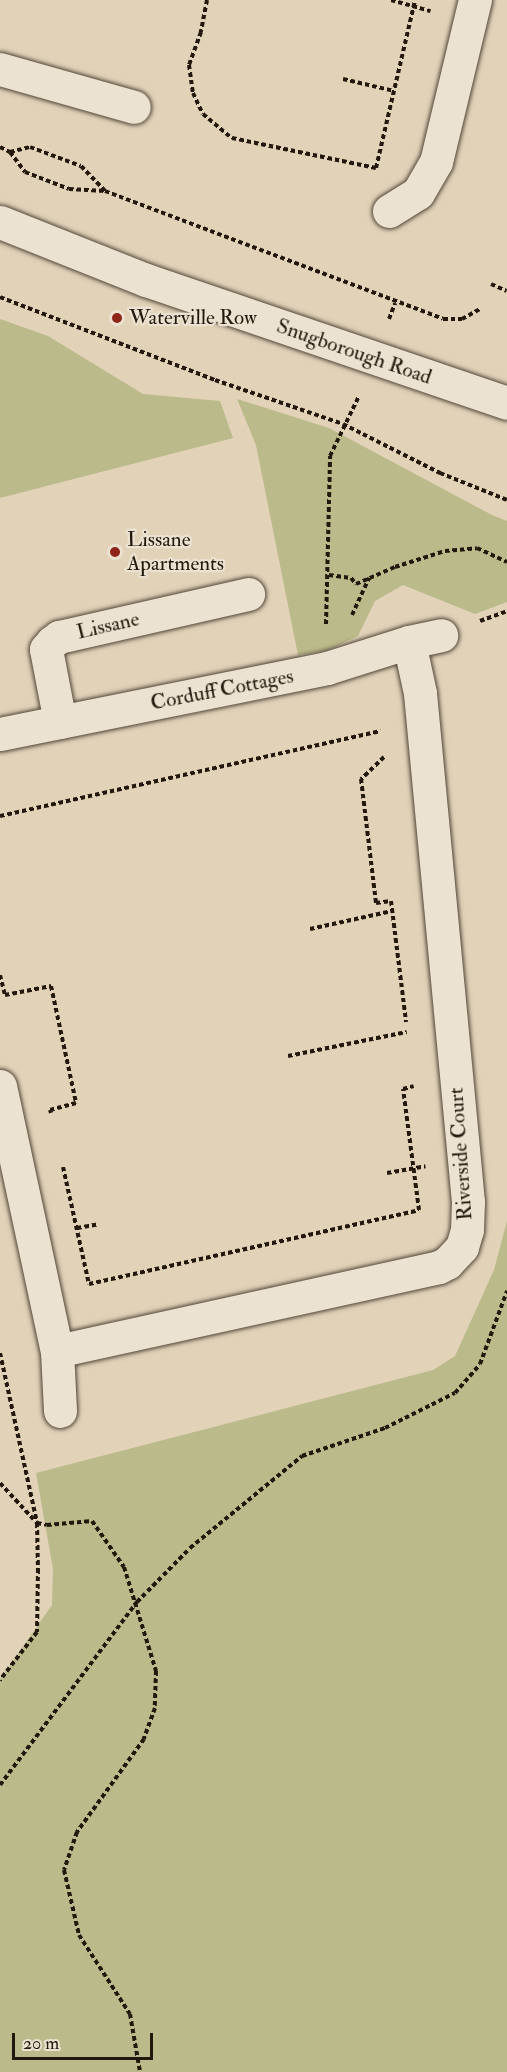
<!DOCTYPE html>
<style>
body{margin:0}
#map{position:relative;width:507px;height:2072px;overflow:hidden;background:#e1d2b8;font-family:"IM FELL Double Pica",serif}
div>[style]{position:absolute}
.green>*{inset:0;background:#baba8a}
.path>*{height:4px;margin-top:-2px;transform-origin:0;background:repeating-linear-gradient(90deg,#22180d 0 4.5px,transparent 0 7.5px)}
.roads{filter:drop-shadow(0 0 2px #524638) drop-shadow(0 0 2px #524638)}
.minor>*{height:33px;margin:-16.5px;padding:0 16.5px;transform-origin:16.5px;border-radius:16.5px;background:#ece2d1}
.secondary>*{height:33px;margin:-16.5px;padding:0 16.5px;transform-origin:16.5px;border-radius:16.5px;background:#ece2d1}
.dots>*{width:16px;height:16px;translate:-50% -50%;box-sizing:border-box;border:3px solid #ece2d1;border-radius:50%}
span{translate:-50% -50%;white-space:nowrap;text-align:center;line-height:1.15;-webkit-text-stroke:4.5px #ece2d1;paint-order:stroke}
.poi-label{font-size:21px;color:#22180d}
.left{translate:0 -50%;text-align:left}
.street-label{font-size:21px;color:#22180d}
.scale{position:absolute;left:12px;top:2033px;width:141px;height:27px;box-sizing:border-box;border:3px solid #22180d;border-top:0;padding-left:8px;font-size:18px;line-height:21px;white-space:nowrap;color:#22180d;-webkit-text-stroke:4px #ece2d1;paint-order:stroke}
</style>
<div id="map">
<div class="green">
<i style="clip-path:polygon(0 319px,48px 336px,143px 394px,220px 401px,233px 438px,0 498px)"></i>
<i style="clip-path:polygon(237px 399px,329px 428px,492px 515px,507px 521px,507px 602px,475px 614px,403px 585px,375px 601px,358px 636px,328px 650px,298px 655px,256px 445px)"></i>
<i style="clip-path:polygon(507px 1221px,507px 2072px,0 2072px,0 1679px,52px 1605px,53px 1569px,36px 1473px,433px 1370px,455px 1356px,494px 1270px)"></i>
</div>
<div class="path">
<i style="left:207px;top:0;width:33px;rotate:101deg"></i>
<i style="left:201px;top:32px;width:35px;rotate:110deg"></i>
<i style="left:189px;top:65px;width:28px;rotate:82deg"></i>
<i style="left:193px;top:93px;width:23px;rotate:65deg"></i>
<i style="left:203px;top:114px;width:38px;rotate:40deg"></i>
<i style="left:232px;top:138px;width:147px;rotate:11.8deg"></i>
<i style="left:376px;top:168px;width:172px;rotate:-76.9deg"></i>
<i style="left:391px;top:0;width:41px;rotate:15.8deg"></i>
<i style="left:343px;top:79px;width:52px;rotate:13.2deg"></i>
<i style="left:0;top:147px;width:11px;rotate:27deg"></i>
<i style="left:10px;top:152px;width:25px;rotate:53deg"></i>
<i style="left:25px;top:172px;width:47px;rotate:21.1deg"></i>
<i style="left:69px;top:189px;width:36px;rotate:3deg"></i>
<i style="left:105px;top:191px;width:361px;rotate:20.7deg"></i>
<i style="left:443px;top:319px;width:19px"></i>
<i style="left:462px;top:319px;width:21px;rotate:-29deg"></i>
<i style="left:10px;top:152px;width:21px;rotate:-14deg"></i>
<i style="left:30px;top:147px;width:54px;rotate:20.4deg"></i>
<i style="left:81px;top:166px;width:35px;rotate:46deg"></i>
<i style="left:491px;top:284px;width:17px;rotate:24deg"></i>
<i style="left:0;top:297px;width:230px;rotate:21.1deg"></i>
<i style="left:215px;top:380px;width:135px;rotate:19deg"></i>
<i style="left:343px;top:424px;width:109px;rotate:26.8deg"></i>
<i style="left:440px;top:473px;width:72px;rotate:21.9deg"></i>
<i style="left:389px;top:319px;width:17px;rotate:-69deg"></i>
<i style="left:329px;top:575px;width:22px;rotate:8deg"></i>
<i style="left:351px;top:578px;width:8px;rotate:50deg"></i>
<i style="left:356px;top:584px;width:43px;rotate:-23.6deg"></i>
<i style="left:395px;top:567px;width:52px;rotate:-17.7deg"></i>
<i style="left:445px;top:551px;width:32px;rotate:-5deg"></i>
<i style="left:477px;top:548px;width:33px;rotate:25deg"></i>
<i style="left:352px;top:615px;width:41px;rotate:-65.3deg"></i>
<i style="left:480px;top:621px;width:29px;rotate:-20deg"></i>
<i style="left:326px;top:624px;width:168px;rotate:-88.6deg"></i>
<i style="left:330px;top:456px;width:67px;rotate:-64.2deg"></i>
<i style="left:384px;top:757px;width:32px;rotate:136deg"></i>
<i style="left:361px;top:779px;width:125px;rotate:83.1deg"></i>
<i style="left:376px;top:903px;width:15px;rotate:-8deg"></i>
<i style="left:391px;top:901px;width:122px;rotate:82.9deg"></i>
<i style="left:0;top:816px;width:390px;rotate:-12.6deg"></i>
<i style="left:310px;top:929px;width:84px;rotate:-12.4deg"></i>
<i style="left:0;top:975px;width:21px;rotate:76deg"></i>
<i style="left:5px;top:995px;width:47px;rotate:-11.1deg"></i>
<i style="left:51px;top:986px;width:120px;rotate:77.9deg"></i>
<i style="left:76px;top:1103px;width:27px;rotate:165deg"></i>
<i style="left:50px;top:1110px;width:3px;rotate:72deg"></i>
<i style="left:288px;top:1056px;width:121px;rotate:-11.4deg"></i>
<i style="left:63px;top:1167px;width:120px;rotate:77.5deg"></i>
<i style="left:89px;top:1284px;width:338px;rotate:-12.6deg"></i>
<i style="left:419px;top:1210px;width:122px;rotate:-97.5deg"></i>
<i style="left:403px;top:1089px;width:11px;rotate:-15deg"></i>
<i style="left:387px;top:1173px;width:39px;rotate:-10deg"></i>
<i style="left:77px;top:1228px;width:22px;rotate:-10deg"></i>
<i style="left:0;top:1353px;width:174px;rotate:77.7deg"></i>
<i style="left:37px;top:1523px;width:46px;rotate:88.8deg"></i>
<i style="left:38px;top:1569px;width:63px;rotate:90.9deg"></i>
<i style="left:37px;top:1632px;width:61px;rotate:127.6deg"></i>
<i style="left:0;top:1483px;width:54px;rotate:47.2deg"></i>
<i style="left:37px;top:1523px;width:10px;rotate:11deg"></i>
<i style="left:47px;top:1525px;width:45px;rotate:-5.1deg"></i>
<i style="left:92px;top:1521px;width:56px;rotate:55.2deg"></i>
<i style="left:124px;top:1567px;width:109px;rotate:72.9deg"></i>
<i style="left:156px;top:1671px;width:37px;rotate:92deg"></i>
<i style="left:155px;top:1708px;width:33px;rotate:110deg"></i>
<i style="left:144px;top:1739px;width:115px;rotate:125.8deg"></i>
<i style="left:77px;top:1832px;width:40px;rotate:108.9deg"></i>
<i style="left:64px;top:1870px;width:67px;rotate:77deg"></i>
<i style="left:79px;top:1935px;width:94px;rotate:57.2deg"></i>
<i style="left:130px;top:2014px;width:59px;rotate:80.2deg"></i>
<i style="left:0;top:1785px;width:229px;rotate:-53.2deg"></i>
<i style="left:137px;top:1602px;width:76px;rotate:-45.5deg"></i>
<i style="left:190px;top:1548px;width:145px;rotate:-39.4deg"></i>
<i style="left:302px;top:1456px;width:88px;rotate:-18.6deg"></i>
<i style="left:385px;top:1428px;width:78px;rotate:-26.6deg"></i>
<i style="left:455px;top:1393px;width:38px;rotate:-49deg"></i>
<i style="left:480px;top:1364px;width:78px;rotate:-69.7deg"></i>
</div>
<div class="roads">
<div class="minor">
<i style="left:0;top:69px;width:139px;rotate:15.8deg"></i>
<i style="left:389px;top:211px;width:34px;rotate:-32deg"></i>
<i style="left:418px;top:193px;width:36px;rotate:-60deg"></i>
<i style="left:436px;top:162px;width:167px;rotate:-76.5deg"></i>
<i style="left:60px;top:722px;width:74px;rotate:-100.9deg"></i>
<i style="left:46px;top:649px;width:9px;rotate:-49deg"></i>
<i style="left:52px;top:642px;width:9px;rotate:-36deg"></i>
<i style="left:59px;top:637px;width:194px;rotate:-12.8deg"></i>
<i style="left:0;top:734px;width:334px;rotate:-11.4deg"></i>
<i style="left:327px;top:668px;width:86px;rotate:-17.6deg"></i>
<i style="left:409px;top:642px;width:33px;rotate:-12deg"></i>
<i style="left:0;top:1086px;width:271px;rotate:77.9deg"></i>
<i style="left:57px;top:1351px;width:60px;rotate:87.1deg"></i>
<i style="left:57px;top:1351px;width:391px;rotate:-12.4deg"></i>
<i style="left:439px;top:1267px;width:9px;rotate:-27deg"></i>
<i style="left:447px;top:1263px;width:22px;rotate:-47deg"></i>
<i style="left:462px;top:1247px;width:18px;rotate:-74deg"></i>
<i style="left:467px;top:1230px;width:28px;rotate:-88deg"></i>
<i style="left:468px;top:1202px;width:511px;rotate:-95.39deg"></i>
<i style="left:420px;top:693px;width:52px;rotate:-102.2deg"></i>
</div>
<div class="secondary">
<i style="left:0;top:222px;width:157px;rotate:21.7deg"></i>
<i style="left:146px;top:280px;width:381px;rotate:18.8deg"></i>
</div>
</div>
<div class="dots">
<i style="left:117px;top:318px;background:#8f2418"></i>
<i style="left:115px;top:552px;background:#8f2418"></i>
</div>
<div class="poi-label">
<span class="left" style="left:129px;top:318px">Waterville Row</span>
<span class="left" style="left:127px;top:552px">Lissane<br>Apartments</span>
</div>
<div class="street-label">
<span style="left:354px;top:352px;rotate:19deg">Snugborough Road</span>
<span style="left:108px;top:626px;rotate:-13deg">Lissane</span>
<span style="left:222px;top:690px;rotate:-11deg">Corduff Cottages</span>
<span style="left:461px;top:1154px;rotate:-94deg">Riverside Court</span>
</div>
<div class="scale">20 m</div>
</div>
